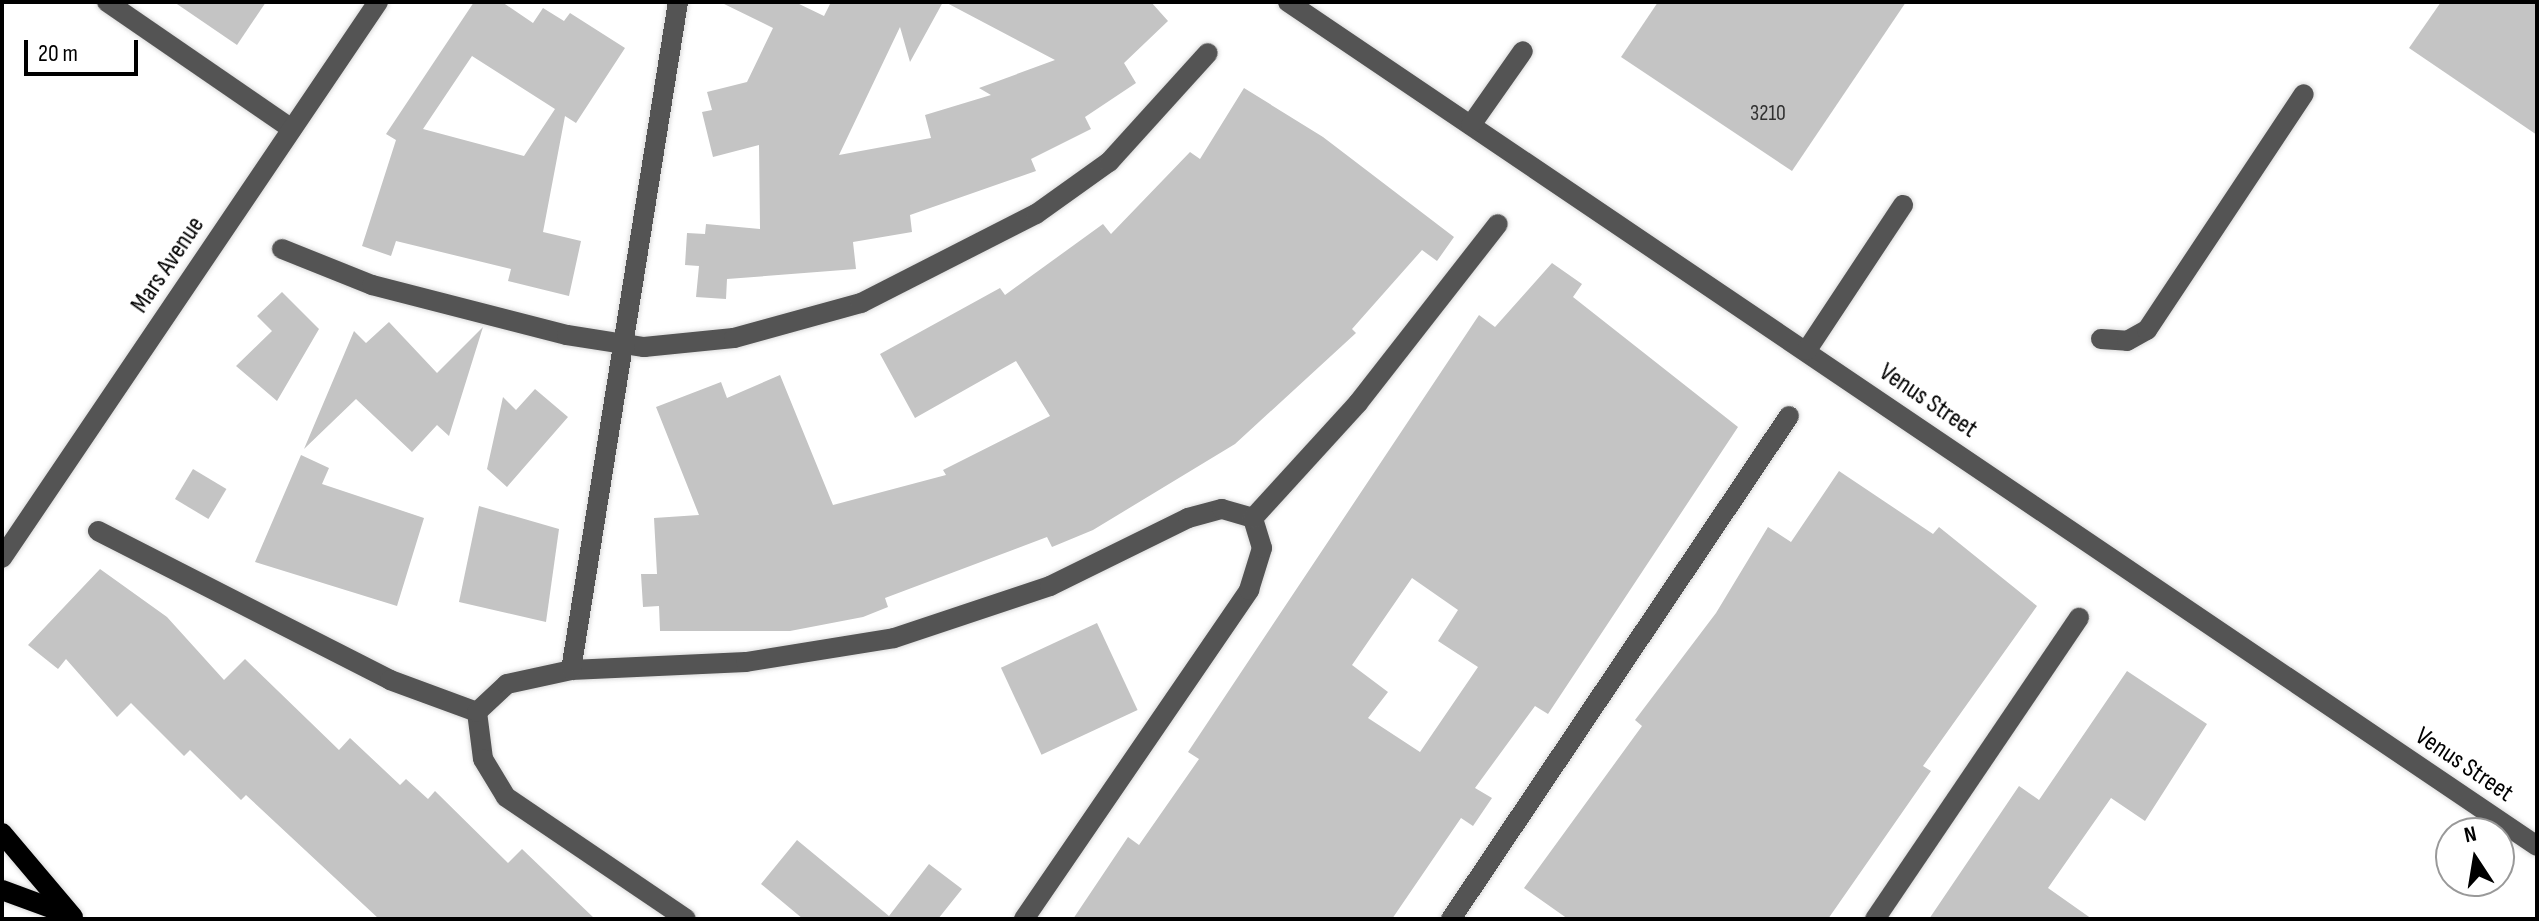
<!DOCTYPE html>
<style>
body{margin:0}
#map{position:relative;width:2539px;height:921px;overflow:hidden;background:#fff;font-family:"Sofia Sans Condensed",sans-serif}
div>[style]{position:absolute}
.building>*{inset:0;background:#c4c4c4;transform-origin:0 0}
.roads{filter:drop-shadow(0 0 2px #dbdbdb) drop-shadow(0 0 2px #dbdbdb)}
.minor>*{height:20px;margin:-10px;padding:0 10px;transform-origin:10px;border-radius:10px;background:#545454}
.major>*{height:20px;margin:-10px;padding:0 10px;transform-origin:10px;border-radius:10px;background:#000}
span{translate:-50% -50%;white-space:nowrap;text-align:center;line-height:1.15;-webkit-text-stroke:7px #fff;paint-order:stroke}
.number-label{font-size:22px;color:#313131}
.number-label span{-webkit-text-stroke-width:0}
.street-label{font-size:26px;color:#000}
.frame{position:absolute;inset:0;border:4px solid #000;pointer-events:none}
.north{position:absolute;left:2435px;top:817px;width:80px;height:80px;box-sizing:border-box;background:#fff;border:2px solid #999;border-radius:50%;rotate:348deg;font-size:22px;font-weight:700;line-height:32px;text-align:center;color:#000}
.north::after{content:'';display:block;margin:auto;width:28px;height:36px;background:#000;clip-path:polygon(50% 0,100% 100%,50% 72%,0 100%)}
.scale{position:absolute;left:24px;top:40px;width:114px;height:36px;box-sizing:border-box;border:4px solid #000;border-top:0;padding-left:10px;font-size:24px;line-height:28px;white-space:nowrap;color:#000;-webkit-text-stroke:6px #fff;paint-order:stroke}
</style>
<div id="map">
<div class="building">
<i style="clip-path:polygon(174px 2px,266px 2px,237px 45px)"></i>
<i style="clip-path:polygon(evenodd,474px 2px,502px 2px,533px 23px,543px 8px,564px 21px,570px 13px,625px 48px,576px 123px,565px 116px,543px 232px,581px 241px,569px 296px,508px 281px,511px 269px,396px 241px,391px 256px,362px 246px,396px 140px,386px 134px,474px 2px,472px 56px,555px 109px,524px 156px,423px 129px,472px 56px)"></i>
<i style="clip-path:polygon(720px 2px,795px 2px,824px 16px,831px 2px,943px 2px,910px 62px,900px 27px,839px 155px,931px 138px,925px 115px,991px 95px,979px 88px,1055px 60px,945px 2px,1151px 2px,1168px 21px,1124px 63px,1136px 83px,1085px 117px,1091px 129px,1031px 159px,1036px 171px,910px 215px,912px 232px,853px 242px,856px 269px,727px 279px,726px 299px,696px 297px,699px 266px,685px 265px,687px 233px,705px 234px,706px 224px,760px 229px,759px 145px,713px 157px,702px 112px,712px 110px,707px 92px,747px 82px,773px 28px)"></i>
<i style="clip-path:polygon(1658px 2px,1906px 2px,1792px 171px,1621px 57px)"></i>
<i style="clip-path:polygon(2441px 2px,2537px 2px,2537px 135px,2409px 48px)"></i>
<i style="clip-path:polygon(1244px 88px,1323px 137px,1454px 237px,1437px 261px,1422px 250px,1352px 329px,1356px 333px,1235px 444px,1093px 530px,1052px 547px,1047px 537px,885px 598px,888px 607px,863px 617px,790px 631px,660px 631px,659px 606px,643px 607px,641px 574px,657px 574px,654px 518px,699px 515px,656px 407px,721px 382px,727px 398px,780px 375px,833px 505px,946px 475px,943px 470px,1050px 416px,1016px 361px,915px 418px,880px 354px,1000px 288px,1005px 295px,1103px 224px,1111px 234px,1190px 152px,1200px 159px)"></i>
<i style="clip-path:polygon(evenodd,1552px 263px,1582px 284px,1573px 297px,1738px 427px,1548px 714px,1535px 706px,1475px 788px,1492px 798px,1473px 826px,1461px 818px,1392px 919px,1073px 919px,1128px 837px,1139px 845px,1199px 759px,1188px 752px,1479px 315px,1495px 327px,1552px 263px,1412px 578px,1458px 610px,1438px 641px,1478px 667px,1420px 752px,1368px 718px,1388px 692px,1352px 665px,1412px 578px)"></i>
<i style="clip-path:polygon(282px 292px,319px 329px,277px 401px,236px 366px,272px 331px,257px 316px)"></i>
<i style="clip-path:polygon(389px 322px,437px 373px,483px 327px,449px 436px,437px 425px,412px 452px,356px 399px,304px 449px,354px 331px,366px 343px)"></i>
<i style="clip-path:polygon(535px 389px,568px 417px,507px 487px,487px 469px,503px 397px,516px 410px)"></i>
<i style="clip-path:polygon(301px 455px,329px 468px,322px 484px,424px 518px,397px 606px,255px 562px)"></i>
<i style="left:193px;top:469px;width:39px;height:35px;rotate:31deg"></i>
<i style="clip-path:polygon(1839px 471px,1933px 534px,1939px 527px,2037px 606px,1923px 766px,1931px 771px,1828px 919px,1568px 919px,1524px 888px,1642px 726px,1635px 720px,1716px 613px,1768px 527px,1791px 542px)"></i>
<i style="clip-path:polygon(479px 506px,559px 529px,546px 622px,459px 602px)"></i>
<i style="clip-path:polygon(100px 569px,167px 617px,224px 680px,245px 659px,339px 750px,350px 738px,400px 785px,406px 779px,428px 799px,435px 791px,508px 863px,522px 849px,595px 919px,379px 919px,246px 795px,241px 800px,190px 750px,184px 756px,131px 703px,117px 717px,66px 659px,58px 669px,28px 645px)"></i>
<i style="left:1097px;top:623px;width:96px;height:106px;rotate:65deg"></i>
<i style="clip-path:polygon(2127px 671px,2207px 724px,2145px 821px,2111px 798px,2048px 888px,2092px 919px,1929px 919px,2019px 786px,2039px 800px)"></i>
<i style="clip-path:polygon(797px 840px,889px 916px,929px 864px,962px 889px,938px 919px,803px 919px,761px 884px)"></i>
</div>
<div class="roads">
<div class="minor">
<i style="left:107px;top:2px;width:224px;rotate:34.5deg"></i>
<i style="left:1288px;top:2px;width:1507px;rotate:34.05deg"></i>
<i style="left:1471px;top:125px;width:90px;rotate:-54.9deg"></i>
<i style="left:282px;top:249px;width:97px;rotate:21.8deg"></i>
<i style="left:372px;top:285px;width:201px;rotate:14.4deg"></i>
<i style="left:567px;top:335px;width:78px;rotate:8.9deg"></i>
<i style="left:644px;top:347px;width:90px;rotate:-5.7deg"></i>
<i style="left:734px;top:338px;width:132px;rotate:-15.4deg"></i>
<i style="left:861px;top:303px;width:196px;rotate:-27deg"></i>
<i style="left:1036px;top:214px;width:90px;rotate:-35.5deg"></i>
<i style="left:1109px;top:162px;width:147px;rotate:-47.8deg"></i>
<i style="left:2101px;top:339px;width:26px;rotate:4deg"></i>
<i style="left:2127px;top:341px;width:23px;rotate:-29deg"></i>
<i style="left:2147px;top:330px;width:283px;rotate:-56.4deg"></i>
<i style="left:1807px;top:350px;width:174px;rotate:-56.5deg"></i>
<i style="left:98px;top:531px;width:328px;rotate:27deg"></i>
<i style="left:390px;top:680px;width:93px;rotate:20.2deg"></i>
<i style="left:477px;top:712px;width:47px;rotate:82.7deg"></i>
<i style="left:483px;top:759px;width:44px;rotate:58.8deg"></i>
<i style="left:506px;top:797px;width:217px;rotate:34.1deg"></i>
<i style="left:2px;top:558px;width:671px;rotate:-55.93deg"></i>
<i style="left:571px;top:670px;width:175px;rotate:-2.6deg"></i>
<i style="left:746px;top:662px;width:150px;rotate:-9.2deg"></i>
<i style="left:894px;top:638px;width:164px;rotate:-18.4deg"></i>
<i style="left:1050px;top:586px;width:154px;rotate:-26.2deg"></i>
<i style="left:1188px;top:518px;width:35px;rotate:-15deg"></i>
<i style="left:1222px;top:509px;width:32px;rotate:16deg"></i>
<i style="left:477px;top:712px;width:41px;rotate:-43deg"></i>
<i style="left:507px;top:684px;width:66px;rotate:-12.3deg"></i>
<i style="left:571px;top:670px;width:677px;rotate:-80.9deg"></i>
<i style="left:1024px;top:919px;width:399px;rotate:-55.6deg"></i>
<i style="left:1249px;top:590px;width:44px;rotate:-72.8deg"></i>
<i style="left:1262px;top:548px;width:31px;rotate:-107deg"></i>
<i style="left:1253px;top:518px;width:156px;rotate:-47.6deg"></i>
<i style="left:1358px;top:403px;width:227px;rotate:-52deg"></i>
<i style="left:1451px;top:919px;width:606px;rotate:-56.1deg"></i>
<i style="left:1875px;top:919px;width:364px;rotate:-55.9deg"></i>
</div>
<div class="major">
<i style="left:2px;top:833px;width:110px;rotate:49.8deg"></i>
<i style="left:2px;top:890px;width:72px;rotate:20.2deg"></i>
</div>
</div>
<div class="number-label">
<span style="left:1768px;top:114px">3210</span>
</div>
<div class="street-label">
<span style="left:168px;top:265px;rotate:-56deg">Mars Avenue</span>
<span style="left:1928px;top:401px;rotate:34deg">Venus Street</span>
<span style="left:2464px;top:765px;rotate:34deg">Venus Street</span>
</div>
<div class="frame"></div>
<div class="north">N</div>
<div class="scale">20 m</div>
</div>
